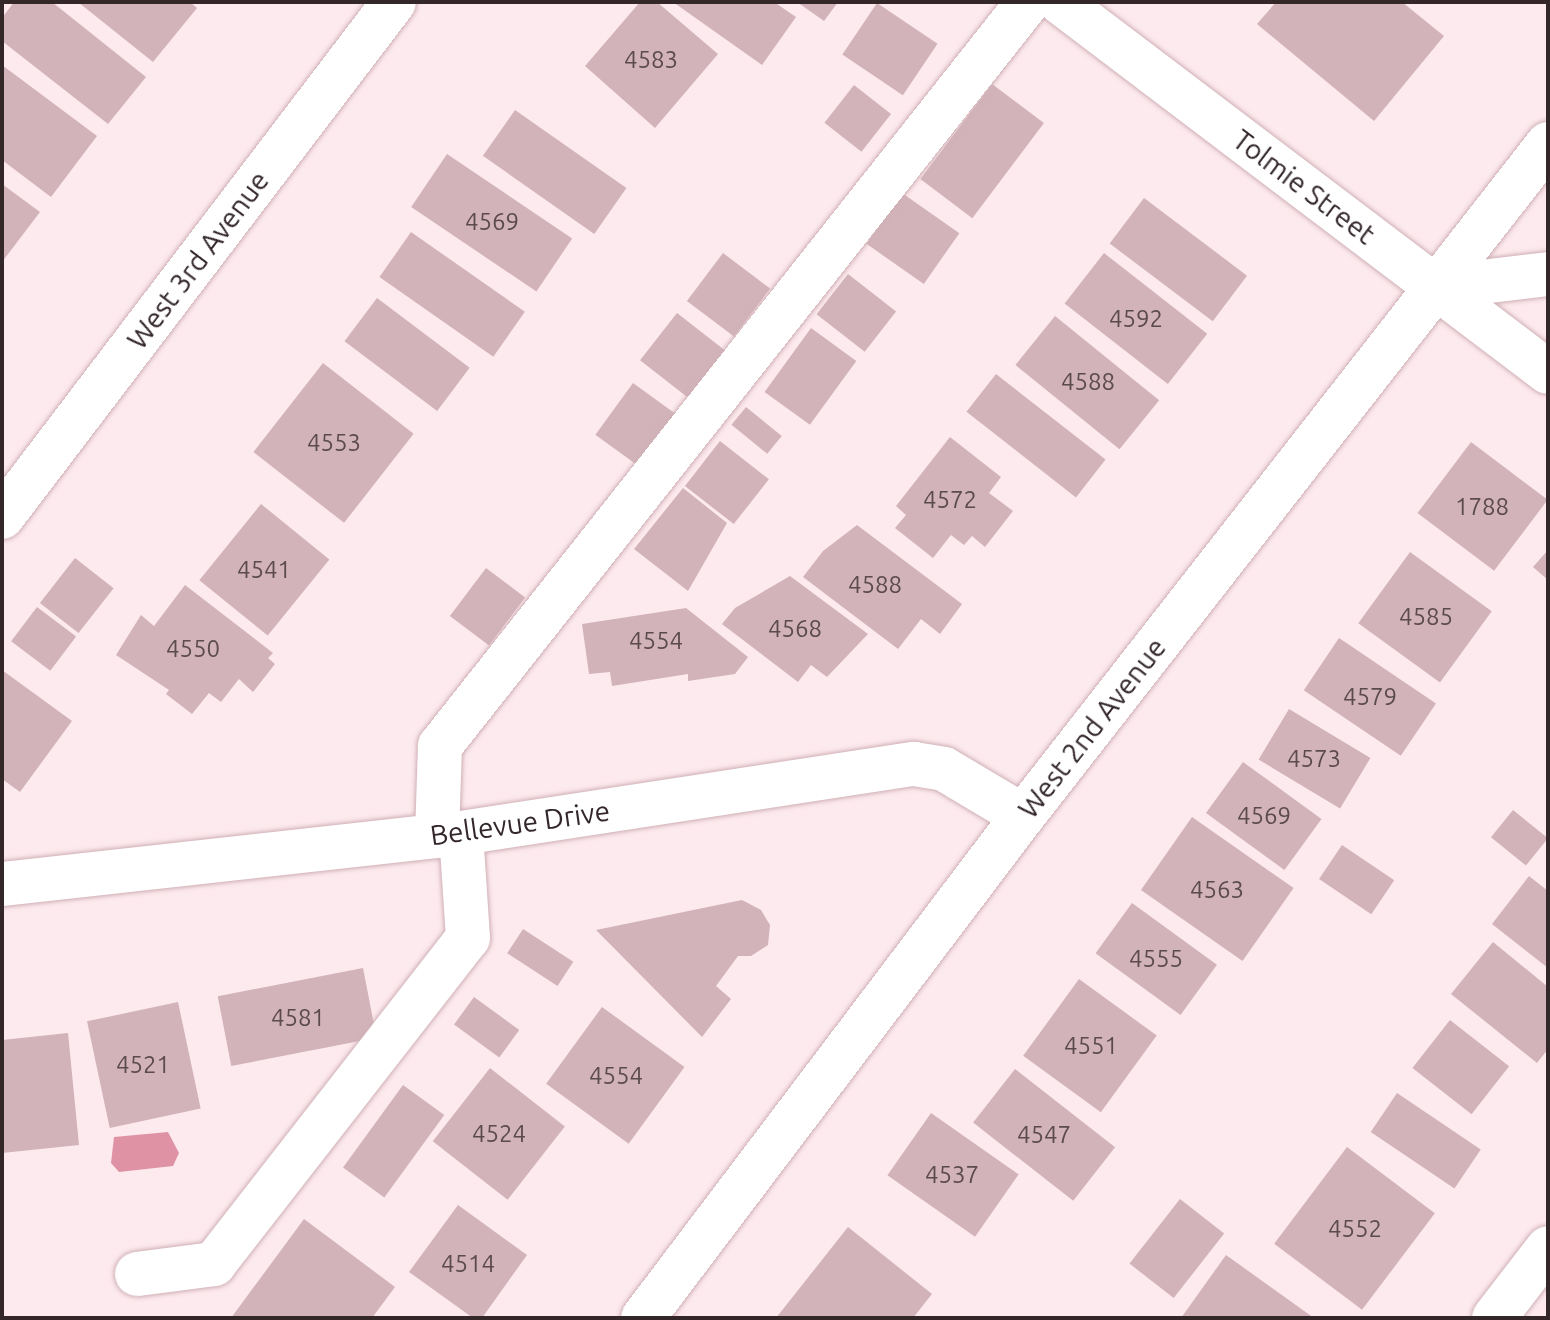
<!DOCTYPE html>
<style>
body{margin:0}
#map{position:relative;width:1550px;height:1320px;overflow:hidden;background:#fdeaee;font-family:Ubuntu,sans-serif}
div>[style]{position:absolute}
.water>*{inset:0;background:#e092a5}
.building>*{inset:0;background:#d2b3ba;transform-origin:0 0}
.roads{filter:drop-shadow(0 0 2px #cfb0b6) drop-shadow(0 0 2px #cfb0b6)}
.minor>*{height:44px;margin:-22px;padding:0 22px;transform-origin:22px;border-radius:22px;background:#fff}
span{translate:-50% -50%;white-space:nowrap;text-align:center;line-height:1.15;-webkit-text-stroke:6px #fff;paint-order:stroke}
.number-label{font-size:24px;color:#5b4a4e}
.number-label span{-webkit-text-stroke-width:0}
.street-label{font-size:28px;color:#33272a}
.frame{position:absolute;inset:0;border:4px solid #33272a;pointer-events:none}
</style>
<div id="map">
<div class="water">
<i style="clip-path:polygon(168px 1132px,179px 1153px,173px 1166px,119px 1172px,111px 1163px,114px 1137px)"></i>
</div>
<div class="building">
<i style="clip-path:polygon(14px 2px,52px 2px,146px 77px,108px 124px,2px 41px,2px 18px)"></i>
<i style="clip-path:polygon(78px 2px,190px 2px,197px 8px,153px 62px)"></i>
<i style="clip-path:polygon(640px 2px,657px 2px,718px 54px,655px 128px,585px 66px)"></i>
<i style="clip-path:polygon(673px 2px,774px 2px,796px 17px,762px 65px)"></i>
<i style="clip-path:polygon(797px 2px,838px 2px,824px 21px)"></i>
<i style="clip-path:polygon(1276px 2px,1402px 2px,1444px 36px,1374px 121px,1257px 24px)"></i>
<i style="left:877px;top:3px;width:73px;height:62px;rotate:34deg"></i>
<i style="clip-path:polygon(2px 65px,97px 136px,51px 197px,2px 160px)"></i>
<i style="left:992px;top:84px;width:65px;height:119px;rotate:37deg"></i>
<i style="left:854px;top:85px;width:47px;height:48px;rotate:38deg"></i>
<i style="left:515px;top:110px;width:136px;height:56px;rotate:35deg"></i>
<i style="left:447px;top:154px;width:151px;height:64px;rotate:34deg"></i>
<i style="clip-path:polygon(2px 184px,40px 212px,2px 262px)"></i>
<i style="left:902px;top:193px;width:70px;height:62px;rotate:35deg"></i>
<i style="left:1144px;top:198px;width:129px;height:57px;rotate:37deg"></i>
<i style="left:411px;top:232px;width:139px;height:55px;rotate:35deg"></i>
<i style="left:723px;top:253px;width:59px;height:60px;rotate:37deg"></i>
<i style="left:1104px;top:253px;width:131px;height:64px;rotate:38deg"></i>
<i style="left:848px;top:274px;width:61px;height:51px;rotate:38deg"></i>
<i style="left:377px;top:298px;width:116px;height:54px;rotate:37deg"></i>
<i style="left:677px;top:313px;width:61px;height:60px;rotate:38deg"></i>
<i style="left:1055px;top:316px;width:134px;height:63px;rotate:39deg"></i>
<i style="left:811px;top:328px;width:56px;height:79px;rotate:36deg"></i>
<i style="left:323px;top:363px;width:115px;height:113px;rotate:38deg"></i>
<i style="left:996px;top:374px;width:139px;height:48px;rotate:38deg"></i>
<i style="left:633px;top:383px;width:52px;height:64px;rotate:36deg"></i>
<i style="left:746px;top:407px;width:46px;height:23px;rotate:39deg"></i>
<i style="clip-path:polygon(950px 437px,1001px 477px,989px 493px,1013px 511px,985px 547px,972px 536px,964px 545px,951px 535px,933px 558px,895px 528px,906px 515px,896px 506px)"></i>
<i style="left:720px;top:441px;width:62px;height:57px;rotate:38deg"></i>
<i style="left:1471px;top:442px;width:96px;height:89px;rotate:37deg"></i>
<i style="clip-path:polygon(683px 488px,727px 523px,688px 591px,634px 549px)"></i>
<i style="left:261px;top:504px;width:88px;height:98px;rotate:39deg"></i>
<i style="clip-path:polygon(857px 525px,962px 604px,940px 634px,921px 619px,898px 649px,803px 577px,823px 551px)"></i>
<i style="clip-path:polygon(1548px 550px,1548px 580px,1533px 567px)"></i>
<i style="left:1410px;top:552px;width:101px;height:88px;rotate:36deg"></i>
<i style="left:75px;top:558px;width:49px;height:57px;rotate:38deg"></i>
<i style="left:486px;top:568px;width:49px;height:60px;rotate:37deg"></i>
<i style="clip-path:polygon(790px 576px,868px 634px,827px 677px,811px 665px,798px 682px,722px 624px,735px 608px)"></i>
<i style="clip-path:polygon(185px 585px,273px 653px,268px 658px,275px 664px,253px 692px,239px 679px,221px 702px,209px 693px,192px 714px,166px 694px,169px 690px,116px 655px,141px 615px,154px 626px)"></i>
<i style="left:37px;top:607px;width:49px;height:43px;rotate:37deg"></i>
<i style="clip-path:polygon(686px 608px,748px 657px,735px 674px,688px 681px,688px 674px,612px 686px,610px 672px,589px 674px,582px 624px)"></i>
<i style="left:1339px;top:638px;width:117px;height:63px;rotate:34deg"></i>
<i style="clip-path:polygon(2px 670px,72px 721px,20px 792px,2px 779px)"></i>
<i style="left:1289px;top:709px;width:95px;height:59px;rotate:31deg"></i>
<i style="left:1243px;top:762px;width:97px;height:63px;rotate:36deg"></i>
<i style="left:1513px;top:810px;width:45px;height:35px;rotate:39deg"></i>
<i style="left:1192px;top:817px;width:124px;height:89px;rotate:35deg"></i>
<i style="left:1342px;top:845px;width:63px;height:41px;rotate:34deg"></i>
<i style="clip-path:polygon(1529px 876px,1548px 891px,1548px 968px,1492px 924px)"></i>
<i style="clip-path:polygon(742px 900px,761px 910px,770px 925px,768px 945px,751px 956px,738px 956px,716px 986px,731px 999px,702px 1037px,596px 930px)"></i>
<i style="left:1132px;top:903px;width:105px;height:62px;rotate:36deg"></i>
<i style="left:523px;top:929px;width:60px;height:29px;rotate:33deg"></i>
<i style="clip-path:polygon(1493px 942px,1548px 987px,1548px 1049px,1537px 1063px,1451px 994px)"></i>
<i style="left:363px;top:968px;width:71px;height:148px;rotate:79deg"></i>
<i style="left:1079px;top:979px;width:96px;height:95px;rotate:36deg"></i>
<i style="left:474px;top:997px;width:56px;height:34px;rotate:36deg"></i>
<i style="left:178px;top:1002px;width:109px;height:93px;rotate:78deg"></i>
<i style="left:602px;top:1007px;width:102px;height:95px;rotate:36deg"></i>
<i style="left:1450px;top:1020px;width:75px;height:61px;rotate:38deg"></i>
<i style="clip-path:polygon(68px 1033px,79px 1145px,2px 1153px,2px 1040px)"></i>
<i style="left:490px;top:1068px;width:95px;height:93px;rotate:38deg"></i>
<i style="left:1015px;top:1069px;width:127px;height:68px;rotate:38deg"></i>
<i style="left:403px;top:1085px;width:51px;height:102px;rotate:36deg"></i>
<i style="left:1397px;top:1093px;width:101px;height:47px;rotate:34deg"></i>
<i style="left:931px;top:1113px;width:107px;height:76px;rotate:35deg"></i>
<i style="left:1347px;top:1147px;width:110px;height:121px;rotate:37deg"></i>
<i style="left:1180px;top:1199px;width:56px;height:82px;rotate:38deg"></i>
<i style="clip-path:polygon(458px 1205px,527px 1255px,482px 1318px,473px 1318px,409px 1272px)"></i>
<i style="clip-path:polygon(304px 1219px,395px 1287px,372px 1318px,231px 1318px)"></i>
<i style="clip-path:polygon(848px 1227px,932px 1294px,913px 1318px,776px 1318px)"></i>
<i style="clip-path:polygon(1226px 1255px,1314px 1318px,1181px 1318px)"></i>
</div>
<div class="roads">
<div class="minor">
<i style="left:1060px;top:2px;width:612px;rotate:37.17deg"></i>
<i style="left:1439px;top:287px;width:110px;rotate:-6.8deg"></i>
<i style="left:2px;top:517px;width:647px;rotate:-52.72deg"></i>
<i style="left:437px;top:836px;width:90px;rotate:-88.1deg"></i>
<i style="left:440px;top:746px;width:948px;rotate:-51.68deg"></i>
<i style="left:2px;top:884px;width:462px;rotate:-6.3deg"></i>
<i style="left:461px;top:833px;width:458px;rotate:-8.7deg"></i>
<i style="left:914px;top:764px;width:30px;rotate:9deg"></i>
<i style="left:944px;top:769px;width:92px;rotate:30.7deg"></i>
<i style="left:137px;top:1274px;width:78px;rotate:-7.4deg"></i>
<i style="left:214px;top:1264px;width:413px;rotate:-52.1deg"></i>
<i style="left:468px;top:938px;width:105px;rotate:-93.8deg"></i>
<i style="left:643px;top:1318px;width:630px;rotate:-52.88deg"></i>
<i style="left:1023px;top:816px;width:853px;rotate:-52deg"></i>
<i style="left:1494px;top:1318px;width:88px;rotate:-52.4deg"></i>
</div>
</div>
<div class="number-label">
<span style="left:651px;top:60px">4583</span>
<span style="left:492px;top:222px">4569</span>
<span style="left:1136px;top:319px">4592</span>
<span style="left:1088px;top:382px">4588</span>
<span style="left:334px;top:443px">4553</span>
<span style="left:950px;top:500px">4572</span>
<span style="left:1482px;top:507px">1788</span>
<span style="left:264px;top:570px">4541</span>
<span style="left:875px;top:585px">4588</span>
<span style="left:1426px;top:617px">4585</span>
<span style="left:795px;top:629px">4568</span>
<span style="left:656px;top:641px">4554</span>
<span style="left:193px;top:649px">4550</span>
<span style="left:1370px;top:697px">4579</span>
<span style="left:1314px;top:759px">4573</span>
<span style="left:1264px;top:816px">4569</span>
<span style="left:1217px;top:890px">4563</span>
<span style="left:1156px;top:959px">4555</span>
<span style="left:298px;top:1018px">4581</span>
<span style="left:1091px;top:1046px">4551</span>
<span style="left:143px;top:1065px">4521</span>
<span style="left:616px;top:1076px">4554</span>
<span style="left:499px;top:1134px">4524</span>
<span style="left:1044px;top:1135px">4547</span>
<span style="left:952px;top:1175px">4537</span>
<span style="left:1355px;top:1229px">4552</span>
<span style="left:468px;top:1264px">4514</span>
</div>
<div class="street-label">
<span style="left:1304px;top:187px;rotate:37deg">Tolmie Street</span>
<span style="left:198px;top:260px;rotate:-53deg">West 3rd Avenue</span>
<span style="left:1092px;top:728px;rotate:-52deg">West 2nd Avenue</span>
<span style="left:520px;top:823px;rotate:-8deg">Bellevue Drive</span>
</div>
<div class="frame"></div>
</div>
